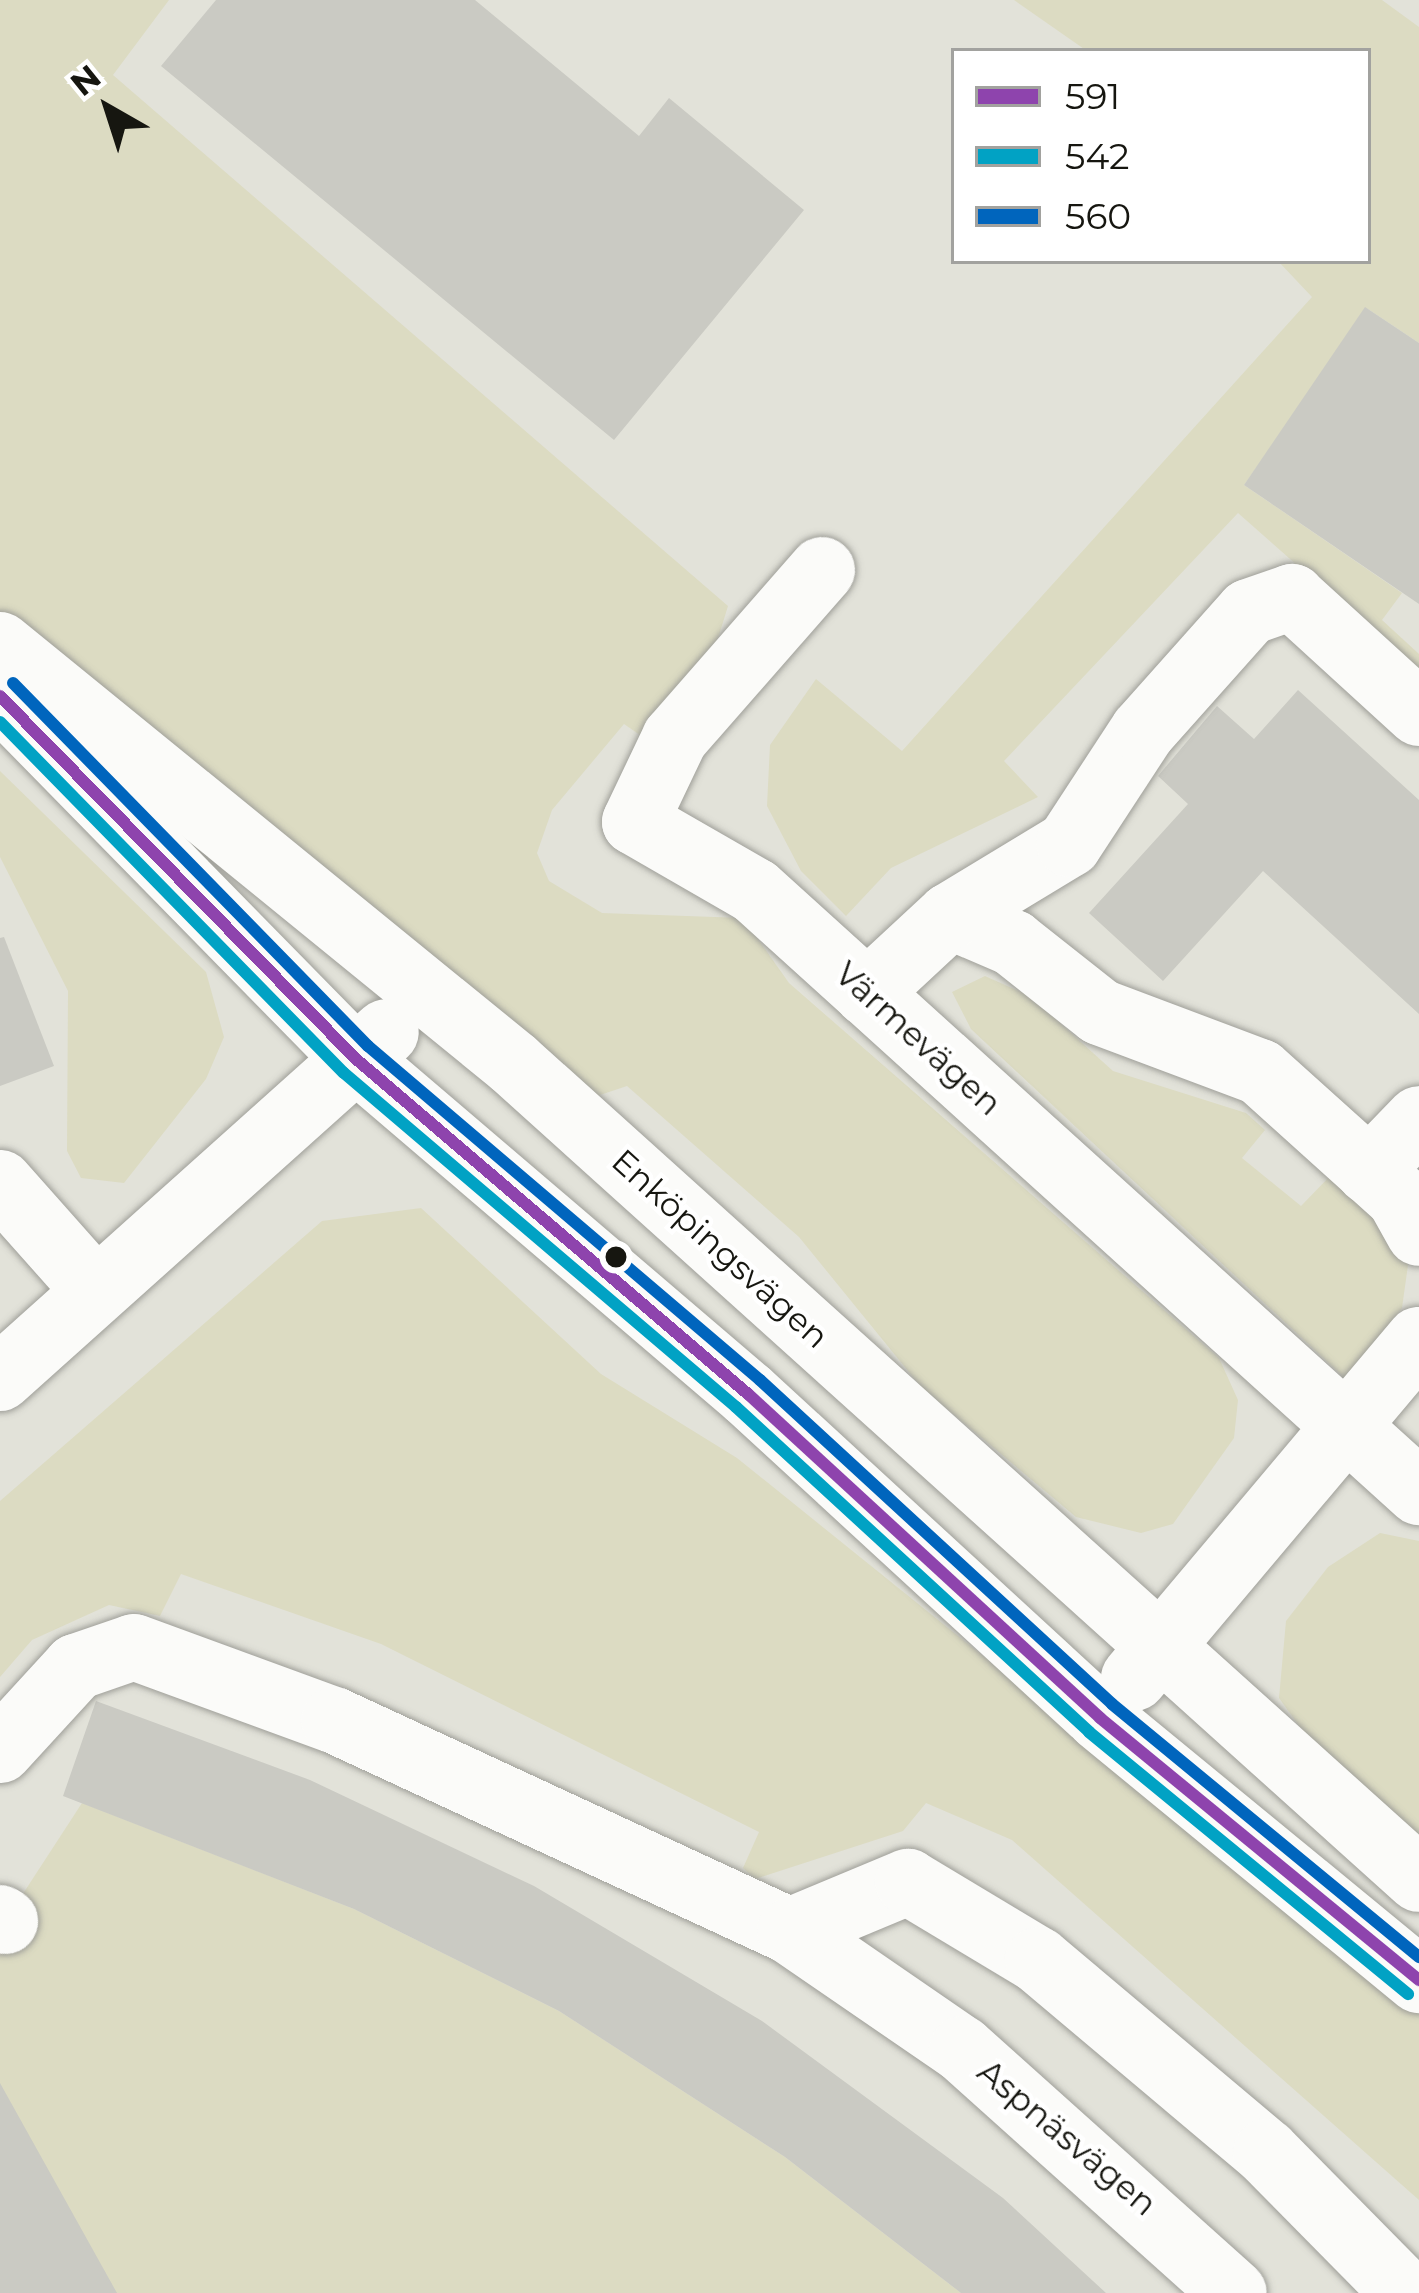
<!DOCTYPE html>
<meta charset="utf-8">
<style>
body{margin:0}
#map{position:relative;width:1419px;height:2293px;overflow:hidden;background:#e2e2d9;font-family:Montserrat,sans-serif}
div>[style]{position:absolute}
.green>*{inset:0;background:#dcdbc2}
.building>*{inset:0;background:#cacac3}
.roads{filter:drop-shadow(0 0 3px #9f9f99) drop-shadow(0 0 3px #9f9f99)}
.minor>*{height:66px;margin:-33px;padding:0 33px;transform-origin:33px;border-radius:33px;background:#fbfbf9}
.bus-1>*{height:12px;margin:-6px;padding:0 6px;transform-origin:6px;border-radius:6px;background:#8e44ad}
.bus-2>*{height:12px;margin:-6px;padding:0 6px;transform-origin:6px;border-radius:6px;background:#01a2c4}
.bus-3>*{height:12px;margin:-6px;padding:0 6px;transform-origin:6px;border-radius:6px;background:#0065bd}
.dots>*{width:33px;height:33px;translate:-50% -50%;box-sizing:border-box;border:6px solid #fff;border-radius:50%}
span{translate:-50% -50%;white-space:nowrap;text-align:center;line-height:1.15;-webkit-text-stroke:9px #fff;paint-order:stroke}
.street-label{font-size:33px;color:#161610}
.legend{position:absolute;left:951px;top:48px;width:420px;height:216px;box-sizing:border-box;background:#fff;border:3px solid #a2a29f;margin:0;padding:15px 21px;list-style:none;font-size:36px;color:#161610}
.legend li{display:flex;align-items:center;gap:24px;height:60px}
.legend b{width:60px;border:3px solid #a2a29f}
.north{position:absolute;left:48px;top:48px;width:120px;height:120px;-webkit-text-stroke:9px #fff;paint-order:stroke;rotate:321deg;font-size:33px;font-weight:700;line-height:48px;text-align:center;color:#161610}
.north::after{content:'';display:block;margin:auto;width:42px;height:54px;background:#161610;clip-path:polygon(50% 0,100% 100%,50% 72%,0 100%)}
</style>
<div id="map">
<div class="green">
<i style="clip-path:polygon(0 0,169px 0,113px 75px,728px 606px,714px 651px,647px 740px,624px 724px,552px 810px,537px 853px,549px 881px,602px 913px,743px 918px,789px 983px,1219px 1358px,1238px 1400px,1234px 1438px,1173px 1524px,1141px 1533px,1076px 1517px,921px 1387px,799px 1237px,627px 1086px,585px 1100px,0 621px)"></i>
<i style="clip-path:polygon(1014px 0,1382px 0,1419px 27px,1419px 343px,1368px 309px,1244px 485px,1402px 593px,1382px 620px,1419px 654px,1419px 673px,1238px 513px,1004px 761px,1038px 797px,891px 868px,846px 916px,801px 871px,767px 806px,770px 745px,816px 679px,902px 751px,1312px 297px,1278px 261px,1368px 261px,1368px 51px,1087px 51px)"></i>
<i style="clip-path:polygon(0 771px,206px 972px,224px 1037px,206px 1079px,124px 1183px,81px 1178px,67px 1151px,68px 991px,0 857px)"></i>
<i style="clip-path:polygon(985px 976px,1030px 996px,1113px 1071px,1246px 1113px,1265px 1130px,1242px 1158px,1301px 1206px,1333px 1173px,1409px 1258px,1402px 1308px,1351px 1384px,971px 1029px,952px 992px)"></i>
<i style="clip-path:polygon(421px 1208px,601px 1374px,737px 1458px,1419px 2007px,1419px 2200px,1012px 1840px,926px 1803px,903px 1831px,755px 1879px,743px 1868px,759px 1832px,381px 1644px,181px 1574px,160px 1616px,109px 1605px,32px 1640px,0 1677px,0 1501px,322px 1221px)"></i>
<i style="clip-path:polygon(1380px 1533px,1419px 1541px,1419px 1841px,1315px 1748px,1279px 1698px,1286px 1621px,1328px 1567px)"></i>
<i style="clip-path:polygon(82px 1803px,354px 1909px,559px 2011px,785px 2157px,961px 2293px,115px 2293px,0 2092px,0 1929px)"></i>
</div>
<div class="building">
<i style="clip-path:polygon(216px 0,475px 0,639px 136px,669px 98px,804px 210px,614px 440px,161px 66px)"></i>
<i style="clip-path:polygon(1365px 307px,1419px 343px,1419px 604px,1244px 485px)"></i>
<i style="clip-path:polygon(1298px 690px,1419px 800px,1419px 1014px,1263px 871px,1163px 981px,1089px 913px,1188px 804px,1158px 776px,1217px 706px,1254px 739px)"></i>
<i style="clip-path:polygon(4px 937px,54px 1066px,0 1086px,0 938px)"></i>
<i style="clip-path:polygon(96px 1701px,310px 1780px,534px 1886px,762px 2021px,1003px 2198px,1106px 2293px,961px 2293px,785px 2157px,559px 2011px,354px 1909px,63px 1796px)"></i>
<i style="clip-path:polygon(0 2083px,117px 2293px,0 2293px)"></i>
</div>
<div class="roads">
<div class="minor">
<i style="left:822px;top:570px;width:223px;rotate:131.2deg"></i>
<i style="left:675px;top:738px;width:93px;rotate:115.5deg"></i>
<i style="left:635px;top:822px;width:138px;rotate:29.9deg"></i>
<i style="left:755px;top:891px;width:896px;rotate:42.15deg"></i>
<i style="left:0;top:645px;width:662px;rotate:39.17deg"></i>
<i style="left:513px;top:1063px;width:1219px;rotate:42.01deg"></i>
<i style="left:0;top:696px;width:508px;rotate:45.56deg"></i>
<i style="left:356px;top:1059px;width:516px;rotate:40.52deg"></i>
<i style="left:748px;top:1394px;width:478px;rotate:42.6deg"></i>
<i style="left:1100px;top:1718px;width:413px;rotate:39.4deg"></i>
<i style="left:950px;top:916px;width:69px;rotate:23.2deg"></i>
<i style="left:1013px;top:943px;width:111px;rotate:38.4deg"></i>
<i style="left:1100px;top:1012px;width:171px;rotate:20.6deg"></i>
<i style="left:1260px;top:1072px;width:187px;rotate:42deg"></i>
<i style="left:1399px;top:1197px;width:41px;rotate:60.9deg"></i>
<i style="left:867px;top:993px;width:113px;rotate:-42.9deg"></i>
<i style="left:950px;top:916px;width:139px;rotate:-31.2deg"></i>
<i style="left:1069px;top:844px;width:135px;rotate:-56.8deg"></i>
<i style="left:1143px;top:731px;width:159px;rotate:-48.3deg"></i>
<i style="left:1249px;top:612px;width:46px;rotate:-19.2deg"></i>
<i style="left:1292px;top:597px;width:172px;rotate:42.4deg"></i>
<i style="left:1369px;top:1171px;width:72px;rotate:-46.1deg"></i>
<i style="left:0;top:1183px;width:144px;rotate:48.4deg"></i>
<i style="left:0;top:1378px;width:518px;rotate:-41.87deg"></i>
<i style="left:1134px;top:1678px;width:442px;rotate:-49.9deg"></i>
<i style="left:0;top:1750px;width:113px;rotate:-47.5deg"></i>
<i style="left:76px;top:1667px;width:61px;rotate:-19deg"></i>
<i style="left:134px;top:1647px;width:213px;rotate:20.1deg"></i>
<i style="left:334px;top:1720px;width:502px;rotate:24.83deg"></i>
<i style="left:790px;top:1931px;width:209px;rotate:34.5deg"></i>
<i style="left:962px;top:2049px;width:365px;rotate:41.9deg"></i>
<i style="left:0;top:1918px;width:6px;rotate:31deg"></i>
<i style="left:790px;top:1931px;width:128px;rotate:-22.6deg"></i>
<i style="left:908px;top:1882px;width:152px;rotate:31deg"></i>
<i style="left:1038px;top:1960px;width:298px;rotate:40.1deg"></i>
<i style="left:1266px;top:2152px;width:198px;rotate:45.4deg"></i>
</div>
</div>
<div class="bus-1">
<i style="left:0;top:696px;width:508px;rotate:45.56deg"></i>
<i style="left:356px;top:1059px;width:516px;rotate:40.52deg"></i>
<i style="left:748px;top:1394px;width:478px;rotate:42.6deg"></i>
<i style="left:1100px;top:1718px;width:413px;rotate:39.4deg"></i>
</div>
<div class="bus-2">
<i style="left:0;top:722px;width:491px;rotate:45.6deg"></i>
<i style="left:344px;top:1073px;width:515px;rotate:40.43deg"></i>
<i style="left:736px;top:1407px;width:480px;rotate:42.6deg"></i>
<i style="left:1089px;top:1732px;width:413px;rotate:39.4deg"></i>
</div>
<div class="bus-3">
<i style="left:13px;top:683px;width:508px;rotate:45.64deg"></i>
<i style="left:368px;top:1046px;width:515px;rotate:40.43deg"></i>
<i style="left:760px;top:1380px;width:478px;rotate:42.6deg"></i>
<i style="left:1112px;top:1704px;width:398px;rotate:39.5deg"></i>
</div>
<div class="dots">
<i style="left:616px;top:1257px;background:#161610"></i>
</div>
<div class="street-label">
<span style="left:918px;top:1039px;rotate:42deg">Värmevägen</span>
<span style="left:720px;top:1249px;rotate:42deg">Enköpingsvägen</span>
<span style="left:1067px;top:2138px;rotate:40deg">Aspnäsvägen</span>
</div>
<ul class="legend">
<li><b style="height:15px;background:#8e44ad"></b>591</li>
<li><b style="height:15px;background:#01a2c4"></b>542</li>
<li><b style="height:15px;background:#0065bd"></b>560</li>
</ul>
<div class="north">N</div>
</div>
